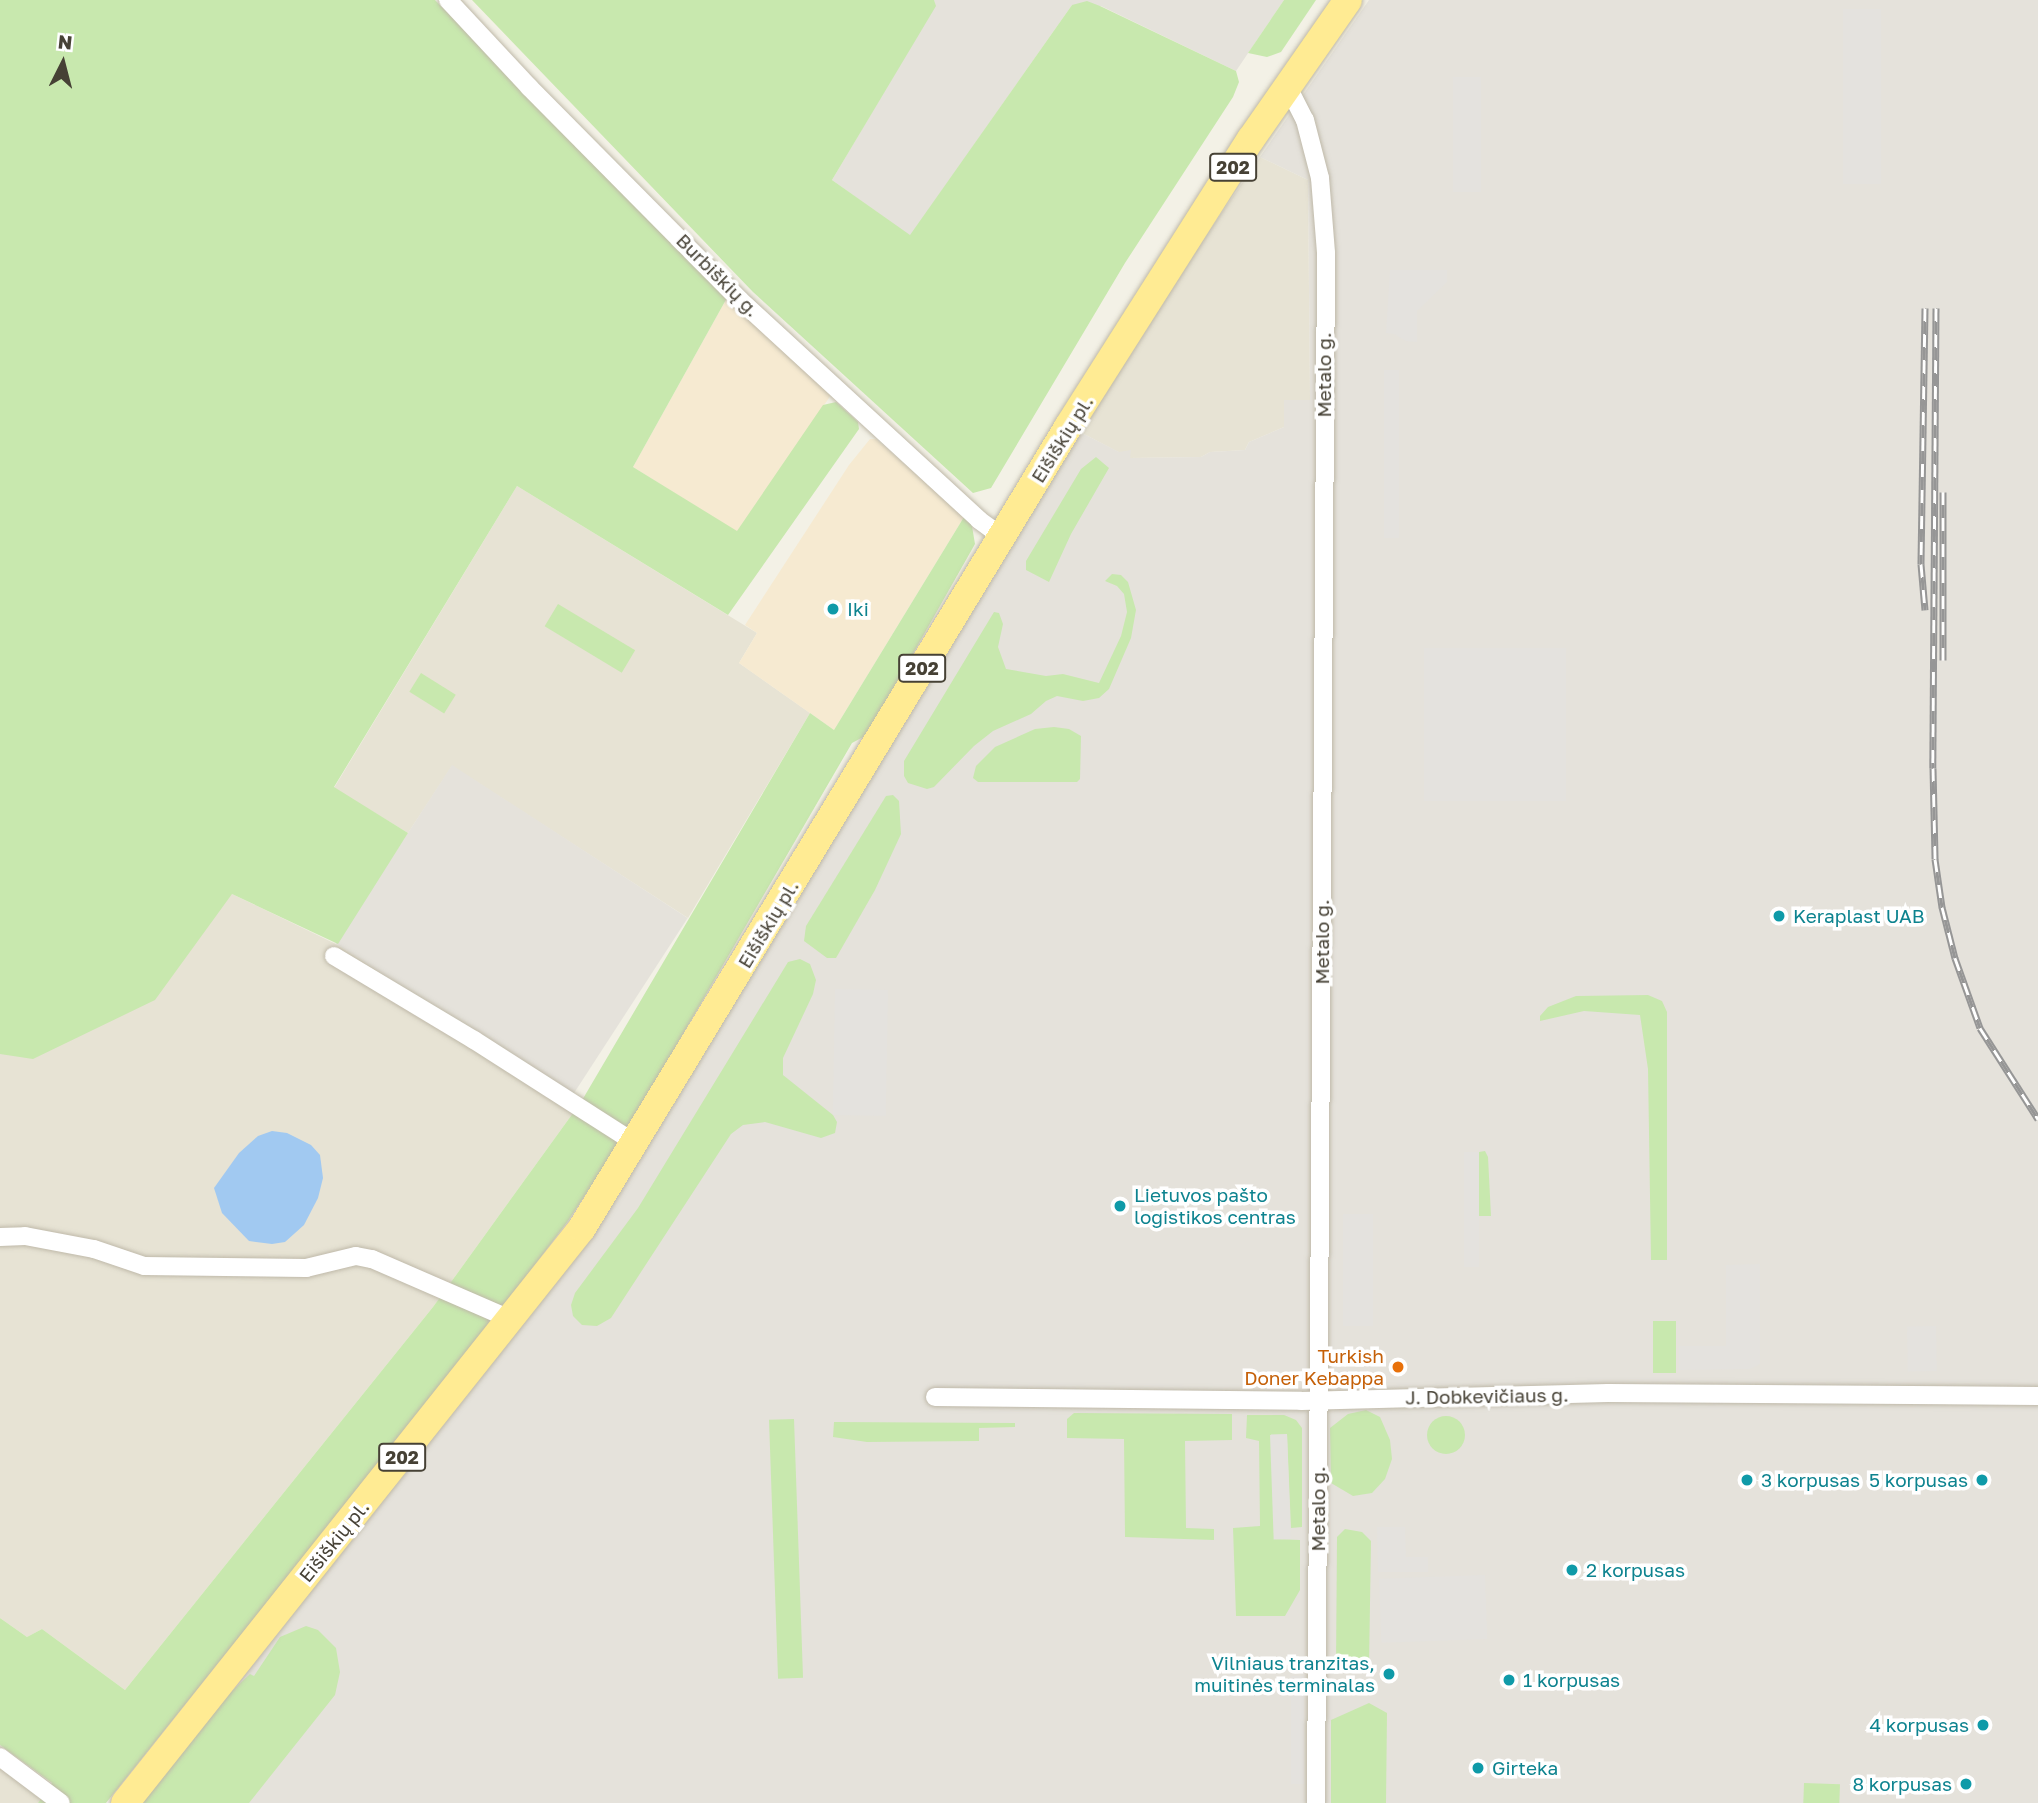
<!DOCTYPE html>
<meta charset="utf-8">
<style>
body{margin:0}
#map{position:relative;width:2038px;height:1803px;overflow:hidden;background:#f3f1e6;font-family:"Golos Text",sans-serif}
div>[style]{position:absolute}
.residential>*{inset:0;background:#e7e3d4}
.commercial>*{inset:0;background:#f6ead1}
.industrial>*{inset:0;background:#e5e2db;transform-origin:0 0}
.green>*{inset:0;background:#c8e8ae;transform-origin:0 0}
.round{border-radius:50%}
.parking>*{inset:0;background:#e4e2de;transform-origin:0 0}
.water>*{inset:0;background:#a1c9f1}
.roads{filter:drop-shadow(0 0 2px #bfb9a9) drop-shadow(0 0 2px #bfb9a9)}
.street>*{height:18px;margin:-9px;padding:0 9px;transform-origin:9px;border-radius:9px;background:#fff}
.primary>*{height:28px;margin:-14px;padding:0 14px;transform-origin:14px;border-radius:14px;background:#ffeb93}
.rail>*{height:7px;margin-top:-3.5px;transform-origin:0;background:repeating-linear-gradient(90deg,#fff 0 13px,#969696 0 26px);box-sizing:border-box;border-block:2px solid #969696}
.dots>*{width:19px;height:19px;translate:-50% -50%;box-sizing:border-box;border:4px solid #fff;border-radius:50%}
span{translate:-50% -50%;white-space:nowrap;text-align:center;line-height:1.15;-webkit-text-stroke:7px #fff;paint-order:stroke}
.shield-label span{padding:2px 5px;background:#fff;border:2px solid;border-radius:5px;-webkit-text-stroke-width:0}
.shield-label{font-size:18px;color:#464135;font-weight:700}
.street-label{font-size:19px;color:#464135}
.culture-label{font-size:19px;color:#0d838f}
.left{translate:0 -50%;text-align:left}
.right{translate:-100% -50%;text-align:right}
.food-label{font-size:19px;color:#c56008}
.north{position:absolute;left:28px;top:28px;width:70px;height:70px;-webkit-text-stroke:5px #fff;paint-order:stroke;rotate:6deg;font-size:19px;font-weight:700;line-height:28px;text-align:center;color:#464135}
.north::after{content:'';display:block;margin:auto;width:24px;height:32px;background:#464135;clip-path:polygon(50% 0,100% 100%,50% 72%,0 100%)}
</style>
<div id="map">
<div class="residential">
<i style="clip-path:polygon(1260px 157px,1308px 180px,1310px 400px,1284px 427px,1249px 442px,1245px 450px,1210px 452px,1201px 457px,1130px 458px,1080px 432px,1147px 322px)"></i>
<i style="clip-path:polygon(517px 486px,757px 633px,739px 663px,810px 713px,688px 918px,452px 766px,408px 833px,334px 788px)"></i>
<i style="clip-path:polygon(232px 894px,338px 945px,581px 1102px,433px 1307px,125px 1690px,42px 1629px,27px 1637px,0 1618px,0 1026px)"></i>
<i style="clip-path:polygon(0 1745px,52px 1784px,38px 1803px,0 1803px)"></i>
</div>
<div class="commercial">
<i style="clip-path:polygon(728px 296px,831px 395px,737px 532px,633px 467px)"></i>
<i style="clip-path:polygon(870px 439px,876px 439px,964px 517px,834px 730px,739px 663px,757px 633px,745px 625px,849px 465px)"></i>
</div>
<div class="industrial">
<i style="clip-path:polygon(934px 0,1284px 0,1236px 71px,1101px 6px,1072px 5px,910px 236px,832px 180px,935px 6px)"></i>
<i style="clip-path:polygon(1369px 0,2038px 0,2038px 1803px,138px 1803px,576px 1256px,618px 1195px,1080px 432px,1119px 452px,1131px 450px,1130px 458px,1201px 457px,1210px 452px,1245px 450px,1249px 442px,1284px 427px,1284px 400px,1310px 400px,1308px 180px,1260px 157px)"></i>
<i style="left:452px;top:765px;width:281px;height:213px;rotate:33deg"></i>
</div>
<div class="green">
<i style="clip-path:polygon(0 0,435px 0,728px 296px,633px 467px,737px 531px,823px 405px,836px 402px,858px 422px,859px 429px,728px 615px,517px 486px,334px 787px,408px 833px,338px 944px,232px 894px,155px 1000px,33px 1059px,0 1054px)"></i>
<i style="clip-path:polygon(472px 0,934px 0,936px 6px,832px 180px,910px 235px,1072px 5px,1087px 1px,1100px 6px,1236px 71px,1239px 82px,1233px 97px,1125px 263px,991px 488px,973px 493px,753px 292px)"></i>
<i style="clip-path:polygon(1284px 0,1316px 0,1281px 52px,1267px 57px,1248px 53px)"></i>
<i style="clip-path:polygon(1096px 457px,1109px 468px,1071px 534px,1049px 582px,1026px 570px,1026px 561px,1081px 469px)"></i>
<i style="clip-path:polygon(964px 517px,972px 526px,975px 544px,867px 735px,852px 743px,622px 1139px,568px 1221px,490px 1324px,106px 1803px,38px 1803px,52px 1783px,0 1745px,0 1618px,27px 1637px,42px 1629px,125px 1690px,433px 1307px,581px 1102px,810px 713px,834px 730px)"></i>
<i style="clip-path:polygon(1112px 574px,1121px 575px,1128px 582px,1136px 610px,1131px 638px,1109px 689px,1099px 698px,1083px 701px,1057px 696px,1046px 701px,1031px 714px,993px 731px,974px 746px,934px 787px,927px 789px,908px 783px,904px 776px,904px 761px,994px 612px,999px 613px,1003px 624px,998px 647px,1006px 669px,1046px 676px,1063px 674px,1099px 683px,1121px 636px,1127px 612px,1124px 594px,1117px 586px,1105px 581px)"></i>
<i style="left:558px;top:604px;width:90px;height:26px;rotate:31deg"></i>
<i style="left:421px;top:673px;width:41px;height:22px;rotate:32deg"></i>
<i style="clip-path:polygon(1054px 727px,1069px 729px,1081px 736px,1080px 779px,1077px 782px,978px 782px,973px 778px,976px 766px,995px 747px,1035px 729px)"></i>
<i style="clip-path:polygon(893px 795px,899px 801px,901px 834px,875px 890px,836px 958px,827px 958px,804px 941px,806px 926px,886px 796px)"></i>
<i style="clip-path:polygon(800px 959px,810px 964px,816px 980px,813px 994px,783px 1058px,783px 1075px,833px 1115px,837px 1122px,835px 1133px,821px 1138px,765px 1122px,743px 1125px,731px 1134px,611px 1318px,597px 1326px,582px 1325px,573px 1316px,571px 1305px,575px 1293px,638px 1208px,788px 962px)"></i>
<i style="clip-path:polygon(1648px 995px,1662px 1001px,1667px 1012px,1667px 1260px,1651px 1260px,1648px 1069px,1640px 1015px,1584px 1011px,1540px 1021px,1540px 1016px,1548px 1007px,1576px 996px)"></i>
<i style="clip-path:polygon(1485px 1151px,1488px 1157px,1491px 1216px,1478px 1216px,1479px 1152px)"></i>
<i style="left:1676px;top:1321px;width:52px;height:23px;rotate:90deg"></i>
<i style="clip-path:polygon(1366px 1410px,1380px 1417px,1390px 1440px,1392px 1459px,1385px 1479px,1372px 1493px,1353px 1496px,1331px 1483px,1330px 1428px,1348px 1414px)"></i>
<i style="clip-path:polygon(1074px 1413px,1232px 1414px,1232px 1440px,1185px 1441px,1186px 1528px,1214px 1529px,1214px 1540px,1125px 1537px,1124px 1439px,1067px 1438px,1067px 1419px)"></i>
<i style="clip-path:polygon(1247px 1415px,1284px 1415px,1296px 1420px,1302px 1428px,1302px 1527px,1291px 1528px,1287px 1434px,1274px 1539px,1300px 1540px,1300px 1590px,1285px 1616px,1236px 1616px,1233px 1528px,1260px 1526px,1259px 1441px,1246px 1438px)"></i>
<i class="round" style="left:1427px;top:1416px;width:38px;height:38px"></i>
<i style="left:794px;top:1419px;width:259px;height:25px;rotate:88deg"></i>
<i style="clip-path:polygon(834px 1422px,1015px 1423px,1015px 1427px,979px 1428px,979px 1441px,867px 1442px,833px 1437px)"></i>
<i style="clip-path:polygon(1345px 1529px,1362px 1532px,1371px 1541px,1369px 1666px,1357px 1673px,1342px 1671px,1336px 1665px,1337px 1537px)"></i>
<i style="clip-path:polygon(306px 1626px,318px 1630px,336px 1648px,340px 1672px,335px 1695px,249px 1803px,138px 1803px,230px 1693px,250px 1674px,254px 1676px,280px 1637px)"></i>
<i style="clip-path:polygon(1369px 1703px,1387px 1713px,1386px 1803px,1331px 1803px,1331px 1720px)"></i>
<i style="left:1804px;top:1783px;width:36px;height:20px;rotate:2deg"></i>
</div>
<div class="parking">
<i style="left:1843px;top:9px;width:38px;height:175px"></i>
<i style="left:1453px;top:77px;width:28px;height:115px"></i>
<i style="clip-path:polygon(1390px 270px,1447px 270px,1447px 282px,1417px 311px,1417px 342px,1406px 341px,1394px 334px,1386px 333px)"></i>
<i style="left:1384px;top:370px;width:15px;height:168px"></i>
<i style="left:1424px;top:648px;width:142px;height:153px"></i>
<i style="left:835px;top:989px;width:53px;height:126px;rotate:1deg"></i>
<i style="left:1464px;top:1152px;width:15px;height:115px"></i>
<i style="left:1343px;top:1214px;width:30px;height:112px"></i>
<i style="clip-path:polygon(1760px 1264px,1760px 1364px,1750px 1369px,1679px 1370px,1679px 1346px,1726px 1346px,1726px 1265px)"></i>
<i style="left:1936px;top:1326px;width:45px;height:29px;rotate:89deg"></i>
<i style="left:1287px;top:1434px;width:105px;height:17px;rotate:88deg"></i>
<i style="clip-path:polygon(1377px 1527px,1405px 1527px,1406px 1557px,1428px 1557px,1428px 1572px,1378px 1572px)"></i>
<i style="left:1485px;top:1575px;width:64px;height:106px;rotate:88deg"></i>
<i style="left:1291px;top:1676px;width:13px;height:108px"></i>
</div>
<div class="water">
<i style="clip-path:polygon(272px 1131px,287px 1133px,311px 1145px,320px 1155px,323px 1178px,318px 1198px,304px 1225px,285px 1242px,272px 1244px,249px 1241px,222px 1213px,214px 1188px,239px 1153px,258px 1136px)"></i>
</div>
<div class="roads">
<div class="street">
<i style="left:448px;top:0;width:119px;rotate:47deg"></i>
<i style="left:529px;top:87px;width:300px;rotate:45.3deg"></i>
<i style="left:740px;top:300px;width:325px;rotate:42.6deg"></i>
<i style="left:979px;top:520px;width:27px;rotate:36deg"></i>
<i style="left:1288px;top:87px;width:37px;rotate:63deg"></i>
<i style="left:1305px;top:120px;width:60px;rotate:75.5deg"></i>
<i style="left:1320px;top:178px;width:75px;rotate:85.4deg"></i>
<i style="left:1326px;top:253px;width:1550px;rotate:90.37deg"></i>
<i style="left:334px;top:956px;width:163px;rotate:31deg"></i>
<i style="left:474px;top:1040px;width:191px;rotate:32.6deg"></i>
<i style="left:0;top:1237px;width:25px;rotate:-2deg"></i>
<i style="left:25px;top:1236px;width:70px;rotate:10.7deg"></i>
<i style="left:94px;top:1249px;width:53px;rotate:18.8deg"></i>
<i style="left:144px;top:1266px;width:162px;rotate:0.7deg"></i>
<i style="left:306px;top:1268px;width:51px;rotate:-13.5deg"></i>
<i style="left:356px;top:1256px;width:16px;rotate:11deg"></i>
<i style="left:372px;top:1259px;width:153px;rotate:23.5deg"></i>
<i style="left:935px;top:1397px;width:366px;rotate:0.6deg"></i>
<i style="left:1301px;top:1401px;width:307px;rotate:-1.5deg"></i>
<i style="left:1608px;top:1393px;width:430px;rotate:0.4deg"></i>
<i style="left:0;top:1757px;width:76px;rotate:37deg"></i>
</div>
<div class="primary">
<i style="left:125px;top:1803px;width:734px;rotate:-51.52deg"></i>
<i style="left:582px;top:1228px;width:937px;rotate:-58.75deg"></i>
<i style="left:1068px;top:427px;width:341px;rotate:-57.6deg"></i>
<i style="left:1251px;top:139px;width:169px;rotate:-55.1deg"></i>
</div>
</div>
<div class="rail">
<i style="left:1925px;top:308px;width:256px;rotate:90.9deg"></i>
<i style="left:1921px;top:564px;width:46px;rotate:85deg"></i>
<i style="left:1936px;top:308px;width:460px;rotate:90.4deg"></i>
<i style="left:1933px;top:768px;width:91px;rotate:88.7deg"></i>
<i style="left:1935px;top:859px;width:49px;rotate:81.7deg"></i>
<i style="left:1942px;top:907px;width:53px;rotate:75.7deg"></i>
<i style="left:1955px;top:958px;width:74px;rotate:70.3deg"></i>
<i style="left:1980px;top:1028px;width:108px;rotate:57.5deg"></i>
<i style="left:1943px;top:660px;width:168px;rotate:-90deg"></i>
</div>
<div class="dots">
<i style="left:833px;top:609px;background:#0f9aa8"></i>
<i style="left:1779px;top:916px;background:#0f9aa8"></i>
<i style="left:1120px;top:1206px;background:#0f9aa8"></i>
<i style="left:1398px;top:1367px;background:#e8710a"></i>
<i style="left:1747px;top:1480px;background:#0f9aa8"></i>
<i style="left:1982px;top:1480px;background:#0f9aa8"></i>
<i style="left:1572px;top:1570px;background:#0f9aa8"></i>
<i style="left:1389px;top:1674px;background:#0f9aa8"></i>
<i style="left:1509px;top:1680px;background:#0f9aa8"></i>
<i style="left:1983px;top:1725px;background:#0f9aa8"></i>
<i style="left:1478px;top:1768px;background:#0f9aa8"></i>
<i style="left:1966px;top:1784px;background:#0f9aa8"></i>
</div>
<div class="shield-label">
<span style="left:1233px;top:167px">202</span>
<span style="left:922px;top:668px">202</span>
<span style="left:402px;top:1457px">202</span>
</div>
<div class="street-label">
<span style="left:718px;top:275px;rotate:45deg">Burbiškių g.</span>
<span style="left:1324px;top:375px;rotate:-90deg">Metalo g.</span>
<span style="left:1062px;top:439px;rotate:-58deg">Eišiškių pl.</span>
<span style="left:768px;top:924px;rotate:-59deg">Eišiškių pl.</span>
<span style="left:1322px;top:942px;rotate:-90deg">Metalo g.</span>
<span style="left:1487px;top:1396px;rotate:-1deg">J. Dobkevičiaus g.</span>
<span style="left:1318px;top:1509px;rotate:-90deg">Metalo g.</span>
<span style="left:334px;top:1541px;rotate:-51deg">Eišiškių pl.</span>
</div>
<div class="culture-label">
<span class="left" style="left:847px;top:609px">Iki</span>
<span class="left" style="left:1793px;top:916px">Keraplast UAB</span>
<span class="left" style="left:1134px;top:1206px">Lietuvos pašto<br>logistikos centras</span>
<span class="left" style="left:1761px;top:1480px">3 korpusas</span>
<span class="right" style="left:1968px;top:1480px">5 korpusas</span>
<span class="left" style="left:1586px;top:1570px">2 korpusas</span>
<span class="right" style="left:1375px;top:1674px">Vilniaus tranzitas,<br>muitinės terminalas</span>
<span class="left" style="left:1523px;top:1680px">1 korpusas</span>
<span class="right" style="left:1969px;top:1725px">4 korpusas</span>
<span class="left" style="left:1492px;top:1768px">Girteka</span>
<span class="right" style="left:1952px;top:1784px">8 korpusas</span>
</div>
<div class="food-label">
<span class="right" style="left:1384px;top:1367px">Turkish<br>Doner Kebappa</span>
</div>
<div class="north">N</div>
</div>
